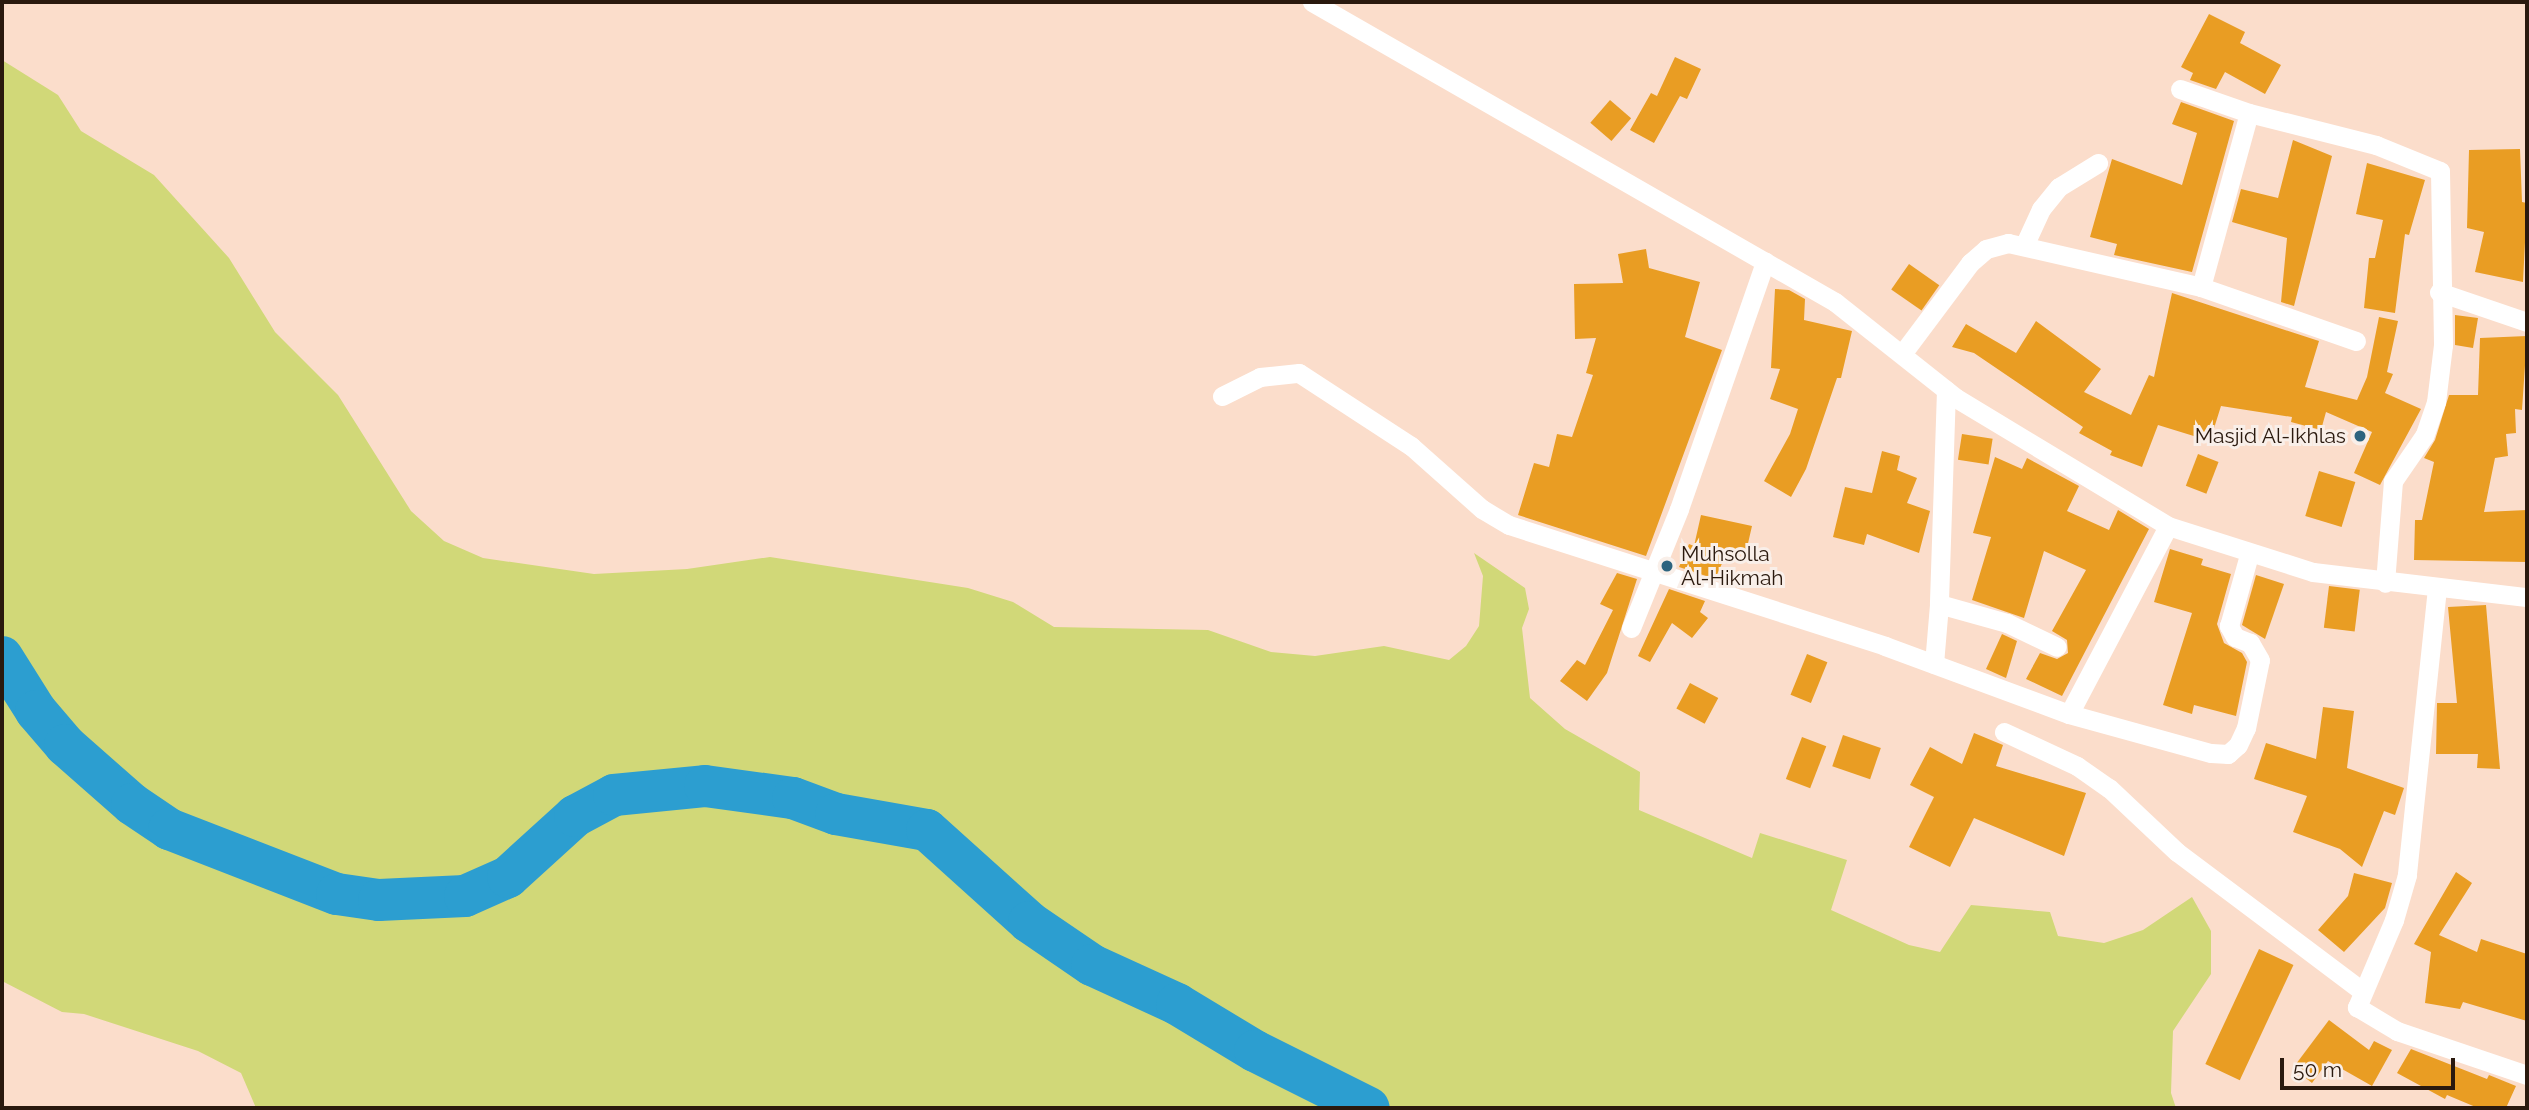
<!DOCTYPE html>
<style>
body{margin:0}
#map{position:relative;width:2529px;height:1110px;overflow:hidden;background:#fbddcb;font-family:Raleway,sans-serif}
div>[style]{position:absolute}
.green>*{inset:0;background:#d1d878}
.river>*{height:42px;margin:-21px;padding:0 21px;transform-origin:21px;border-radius:21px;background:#2c9ed0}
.building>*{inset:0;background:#e99d23;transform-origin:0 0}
.minor>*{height:19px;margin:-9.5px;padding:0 9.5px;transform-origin:9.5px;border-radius:9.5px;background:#fff}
.dots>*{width:19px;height:19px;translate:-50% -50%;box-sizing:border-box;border:4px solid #f9efe9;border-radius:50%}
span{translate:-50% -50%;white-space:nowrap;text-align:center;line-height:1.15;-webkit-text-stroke:6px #f9efe9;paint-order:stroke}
.poi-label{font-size:21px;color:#2a190e}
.right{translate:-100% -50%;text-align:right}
.left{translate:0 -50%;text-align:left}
.frame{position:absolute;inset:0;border:4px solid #2a190e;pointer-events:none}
.scale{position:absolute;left:2280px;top:1058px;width:175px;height:32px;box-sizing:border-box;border:4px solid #2a190e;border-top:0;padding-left:9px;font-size:21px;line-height:24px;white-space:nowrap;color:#2a190e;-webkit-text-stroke:5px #f9efe9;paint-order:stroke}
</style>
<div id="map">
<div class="green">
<i style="clip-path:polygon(2px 60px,58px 95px,81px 131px,154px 175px,229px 258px,275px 332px,338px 395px,411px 511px,444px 541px,483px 558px,594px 574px,687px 569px,770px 557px,968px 588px,1013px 602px,1054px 627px,1208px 630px,1271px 652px,1315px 656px,1384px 646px,1449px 660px,1466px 646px,1479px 626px,1483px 576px,1474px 553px,1525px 588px,1529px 609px,1522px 628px,1530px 698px,1565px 729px,1640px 772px,1639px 810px,1752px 858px,1760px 833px,1847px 860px,1831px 910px,1909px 945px,1940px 952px,1971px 905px,2050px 912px,2058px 936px,2104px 943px,2143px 930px,2192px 897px,2211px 931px,2211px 974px,2173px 1031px,2171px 1093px,2176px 1108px,256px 1108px,241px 1073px,198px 1051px,84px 1014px,62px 1012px,2px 981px)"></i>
</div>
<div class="river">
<i style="left:2px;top:657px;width:64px;rotate:57.8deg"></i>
<i style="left:36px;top:711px;width:45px;rotate:49.5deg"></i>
<i style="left:65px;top:745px;width:89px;rotate:41.4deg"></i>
<i style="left:132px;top:804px;width:45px;rotate:34deg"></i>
<i style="left:169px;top:829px;width:180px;rotate:21.2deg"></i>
<i style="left:337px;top:894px;width:42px;rotate:8.1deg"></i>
<i style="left:379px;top:900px;width:86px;rotate:-2.7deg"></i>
<i style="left:465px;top:896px;width:47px;rotate:-23.8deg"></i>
<i style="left:508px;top:877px;width:91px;rotate:-42.3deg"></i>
<i style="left:575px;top:816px;width:44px;rotate:-28.3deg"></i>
<i style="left:614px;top:795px;width:91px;rotate:-5.6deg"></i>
<i style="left:705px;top:786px;width:89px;rotate:7.8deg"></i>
<i style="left:793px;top:798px;width:46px;rotate:20.4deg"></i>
<i style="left:836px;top:814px;width:92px;rotate:10deg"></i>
<i style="left:927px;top:830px;width:137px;rotate:42deg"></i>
<i style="left:1029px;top:922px;width:76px;rotate:34.3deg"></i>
<i style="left:1092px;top:965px;width:94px;rotate:24.6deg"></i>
<i style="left:1177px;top:1004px;width:91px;rotate:31.1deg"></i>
<i style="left:1255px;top:1051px;width:127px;rotate:26.6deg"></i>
</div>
<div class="building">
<i style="clip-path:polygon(2209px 14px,2245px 32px,2240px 43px,2281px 65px,2265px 94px,2225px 72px,2216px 89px,2190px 80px,2193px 73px,2181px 67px)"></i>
<i style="clip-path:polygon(1675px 57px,1701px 69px,1687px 99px,1680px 96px,1654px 143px,1630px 130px,1651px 93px,1657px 96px)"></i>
<i style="left:1610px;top:100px;width:28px;height:30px;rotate:41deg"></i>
<i style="clip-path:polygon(2181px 102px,2234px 121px,2192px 272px,2114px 255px,2117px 244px,2090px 237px,2112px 159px,2182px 185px,2197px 133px,2172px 124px)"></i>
<i style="clip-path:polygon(2293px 140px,2332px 156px,2294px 306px,2281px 302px,2287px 238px,2232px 222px,2241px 189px,2278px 198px)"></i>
<i style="clip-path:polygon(2520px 149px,2522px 202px,2527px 203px,2523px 282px,2475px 272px,2484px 232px,2467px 228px,2469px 150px)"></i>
<i style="clip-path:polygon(2367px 163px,2425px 180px,2409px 235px,2405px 234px,2395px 313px,2364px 308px,2369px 258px,2375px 258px,2383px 220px,2356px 214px)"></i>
<i style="clip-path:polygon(1646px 249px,1649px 268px,1700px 282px,1685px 337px,1722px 350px,1646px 556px,1518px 515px,1534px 463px,1549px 467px,1557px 434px,1572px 437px,1593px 375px,1586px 373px,1596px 338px,1575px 339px,1574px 284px,1623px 283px,1618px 254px)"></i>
<i style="left:1909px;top:264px;width:37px;height:31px;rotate:35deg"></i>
<i style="clip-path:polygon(1775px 289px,1789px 290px,1805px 299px,1804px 320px,1852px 331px,1841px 378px,1837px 378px,1806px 469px,1791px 497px,1764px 481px,1790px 434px,1798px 409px,1770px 399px,1780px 369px,1771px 368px)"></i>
<i style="clip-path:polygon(2172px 293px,2319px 341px,2305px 387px,2357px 400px,2367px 377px,2379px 317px,2398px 321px,2387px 372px,2393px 374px,2385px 393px,2421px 409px,2380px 485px,2354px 473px,2372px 432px,2326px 412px,2321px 430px,2291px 422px,2292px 417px,2221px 406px,2210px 441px,2158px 425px,2142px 467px,2110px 455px,2112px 451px,2079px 433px,2083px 427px,1974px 353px,1952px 347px,1966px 324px,2016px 353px,2036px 321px,2101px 369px,2084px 392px,2131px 415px,2149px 375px,2154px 377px)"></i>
<i style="clip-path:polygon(2455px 315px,2478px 318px,2473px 348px,2455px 345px)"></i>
<i style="clip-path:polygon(2527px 336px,2522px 410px,2515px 409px,2516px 433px,2506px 434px,2508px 456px,2495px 458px,2484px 512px,2527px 510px,2527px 562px,2414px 560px,2415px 520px,2422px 520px,2434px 462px,2424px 458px,2435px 440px,2449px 395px,2478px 395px,2480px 338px)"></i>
<i style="left:1962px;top:434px;width:31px;height:26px;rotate:9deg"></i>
<i style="clip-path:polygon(1882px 451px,1900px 456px,1897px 470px,1917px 478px,1907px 503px,1930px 511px,1919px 553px,1867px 534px,1864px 545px,1833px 537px,1845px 487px,1872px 493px)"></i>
<i style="left:2198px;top:454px;width:22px;height:34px;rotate:21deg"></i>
<i style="clip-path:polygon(1995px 457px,2022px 469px,2027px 458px,2079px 486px,2067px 511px,2109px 530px,2118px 510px,2149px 529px,2062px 696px,2026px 679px,2040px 653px,2057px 659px,2068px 653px,2067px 640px,2052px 631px,2086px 570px,2044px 551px,2024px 618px,1972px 600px,1991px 537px,1973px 533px)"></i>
<i style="left:2319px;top:471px;width:38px;height:47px;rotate:17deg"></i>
<i style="clip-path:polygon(1701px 515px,1752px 526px,1746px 552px,1729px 548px,1715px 579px,1679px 567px,1689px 544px,1694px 546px)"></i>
<i style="clip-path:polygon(2170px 549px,2203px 559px,2201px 565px,2231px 574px,2217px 624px,2224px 643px,2242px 653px,2247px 662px,2236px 716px,2194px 705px,2192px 714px,2163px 705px,2192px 613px,2154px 602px)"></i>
<i style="clip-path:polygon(1617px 573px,1637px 579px,1607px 673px,1587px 701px,1560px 681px,1577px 660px,1585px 665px,1613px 610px,1600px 604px)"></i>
<i style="clip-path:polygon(2256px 575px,2284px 584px,2265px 639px,2242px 625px)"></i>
<i style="left:2329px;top:586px;width:31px;height:42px;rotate:7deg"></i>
<i style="clip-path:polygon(1669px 589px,1705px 601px,1700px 612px,1708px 618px,1692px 638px,1672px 623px,1650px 662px,1638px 656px)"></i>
<i style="clip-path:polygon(2486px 605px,2500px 769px,2477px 768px,2478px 754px,2436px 754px,2437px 703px,2457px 703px,2448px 607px)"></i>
<i style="clip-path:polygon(2002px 634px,2017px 641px,2006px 678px,1986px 669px)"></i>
<i style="left:1807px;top:654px;width:22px;height:44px;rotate:22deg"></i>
<i style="left:1690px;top:683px;width:32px;height:29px;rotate:28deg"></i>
<i style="clip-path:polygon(2323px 707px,2354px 711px,2347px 768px,2404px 788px,2395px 815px,2384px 811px,2362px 867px,2340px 849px,2293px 832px,2307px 796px,2254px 779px,2266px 743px,2316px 759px)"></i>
<i style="clip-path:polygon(1974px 733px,2003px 745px,1996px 766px,2086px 793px,2064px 856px,1974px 818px,1950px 867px,1909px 847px,1934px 797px,1910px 785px,1930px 747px,1962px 764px)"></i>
<i style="left:1843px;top:735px;width:40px;height:33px;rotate:19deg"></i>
<i style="left:1802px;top:737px;width:26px;height:45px;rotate:21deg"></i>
<i style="clip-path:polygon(2456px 872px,2472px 883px,2439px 935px,2477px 952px,2481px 939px,2527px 954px,2527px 1021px,2463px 1002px,2460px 1009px,2425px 1003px,2431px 952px,2414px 944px)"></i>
<i style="clip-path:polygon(2354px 873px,2392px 883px,2385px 908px,2344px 952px,2318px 930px,2348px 896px)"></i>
<i style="left:2259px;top:949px;width:38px;height:127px;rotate:25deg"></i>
<i style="clip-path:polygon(2329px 1020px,2369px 1050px,2374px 1041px,2392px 1050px,2372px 1086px,2328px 1061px,2312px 1083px,2293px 1068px)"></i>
<i style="clip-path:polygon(2411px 1049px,2487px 1079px,2489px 1075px,2516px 1086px,2506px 1108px,2478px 1108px,2447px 1095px,2445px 1099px,2397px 1073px)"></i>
</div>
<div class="minor">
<i style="left:1312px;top:2px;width:603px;rotate:29.84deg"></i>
<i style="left:1835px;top:302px;width:154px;rotate:38.4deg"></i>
<i style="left:1956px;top:398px;width:248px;rotate:31.1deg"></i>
<i style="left:2168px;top:526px;width:152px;rotate:17.6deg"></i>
<i style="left:2313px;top:572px;width:215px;rotate:6.7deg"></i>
<i style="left:2180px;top:89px;width:73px;rotate:19.2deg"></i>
<i style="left:2249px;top:113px;width:131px;rotate:14.1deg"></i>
<i style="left:2376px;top:145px;width:69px;rotate:22.1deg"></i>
<i style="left:2440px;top:171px;width:174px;rotate:89deg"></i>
<i style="left:2443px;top:345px;width:57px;rotate:97deg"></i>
<i style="left:2436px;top:402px;width:36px;rotate:109deg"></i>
<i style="left:2424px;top:436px;width:55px;rotate:124.6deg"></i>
<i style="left:2393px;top:481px;width:102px;rotate:94.5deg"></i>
<i style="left:2024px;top:246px;width:41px;rotate:-65.3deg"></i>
<i style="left:2041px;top:209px;width:28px;rotate:-51deg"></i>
<i style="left:2059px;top:187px;width:46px;rotate:-31.6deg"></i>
<i style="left:2201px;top:287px;width:180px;rotate:-74.6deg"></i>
<i style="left:2439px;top:292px;width:93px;rotate:18.8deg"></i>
<i style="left:1902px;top:354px;width:114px;rotate:-53.2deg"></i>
<i style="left:1970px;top:263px;width:21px;rotate:-41deg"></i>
<i style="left:1986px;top:249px;width:23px;rotate:-15deg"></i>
<i style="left:2008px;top:243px;width:198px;rotate:12.8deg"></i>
<i style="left:2201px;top:287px;width:164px;rotate:19.2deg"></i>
<i style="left:1946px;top:390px;width:214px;rotate:91.9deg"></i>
<i style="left:1939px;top:604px;width:71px;rotate:15.6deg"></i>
<i style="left:2007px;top:623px;width:55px;rotate:25.6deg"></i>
<i style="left:1222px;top:396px;width:42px;rotate:-26.6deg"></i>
<i style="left:1260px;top:377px;width:39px;rotate:-6deg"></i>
<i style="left:1299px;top:373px;width:134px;rotate:33.1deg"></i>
<i style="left:1411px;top:446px;width:95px;rotate:41.6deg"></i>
<i style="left:1482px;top:509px;width:31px;rotate:31deg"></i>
<i style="left:1509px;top:525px;width:395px;rotate:17.8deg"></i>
<i style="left:1885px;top:646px;width:196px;rotate:20.3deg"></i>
<i style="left:2069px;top:714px;width:147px;rotate:15.4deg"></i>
<i style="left:2211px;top:753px;width:17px;rotate:3deg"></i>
<i style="left:2228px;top:754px;width:13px;rotate:-42deg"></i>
<i style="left:2238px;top:745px;width:19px;rotate:-65deg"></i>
<i style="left:2246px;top:728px;width:69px;rotate:-78.4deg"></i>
<i style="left:2260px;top:660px;width:20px;rotate:-120deg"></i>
<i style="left:2250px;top:643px;width:16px;rotate:-158deg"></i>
<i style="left:2235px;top:637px;width:13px;rotate:-119deg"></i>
<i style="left:2229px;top:626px;width:74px;rotate:-74.3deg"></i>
<i style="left:2437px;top:588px;width:289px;rotate:96deg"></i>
<i style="left:2407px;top:875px;width:47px;rotate:106.1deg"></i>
<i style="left:2394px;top:920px;width:95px;rotate:113deg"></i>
<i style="left:2357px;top:1007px;width:47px;rotate:31deg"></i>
<i style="left:2397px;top:1031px;width:137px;rotate:18.7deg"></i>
<i style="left:1631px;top:628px;width:128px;rotate:-68deg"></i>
<i style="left:1679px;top:509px;width:262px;rotate:-70.8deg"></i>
<i style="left:1934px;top:664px;width:60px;rotate:-85.2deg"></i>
<i style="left:2069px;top:714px;width:212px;rotate:-62.2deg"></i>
<i style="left:2004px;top:732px;width:81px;rotate:25deg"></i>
<i style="left:2077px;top:766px;width:39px;rotate:35deg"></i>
<i style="left:2109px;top:788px;width:93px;rotate:43.3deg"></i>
<i style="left:2177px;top:852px;width:230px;rotate:36.9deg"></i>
</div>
<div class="dots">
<i style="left:2360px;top:436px;background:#2d647f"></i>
<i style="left:1667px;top:566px;background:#2d647f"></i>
</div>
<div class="poi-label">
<span class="right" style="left:2346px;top:436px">Masjid Al-Ikhlas</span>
<span class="left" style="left:1681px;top:566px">Muhsolla<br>Al-Hikmah</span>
</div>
<div class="frame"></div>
<div class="scale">50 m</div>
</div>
